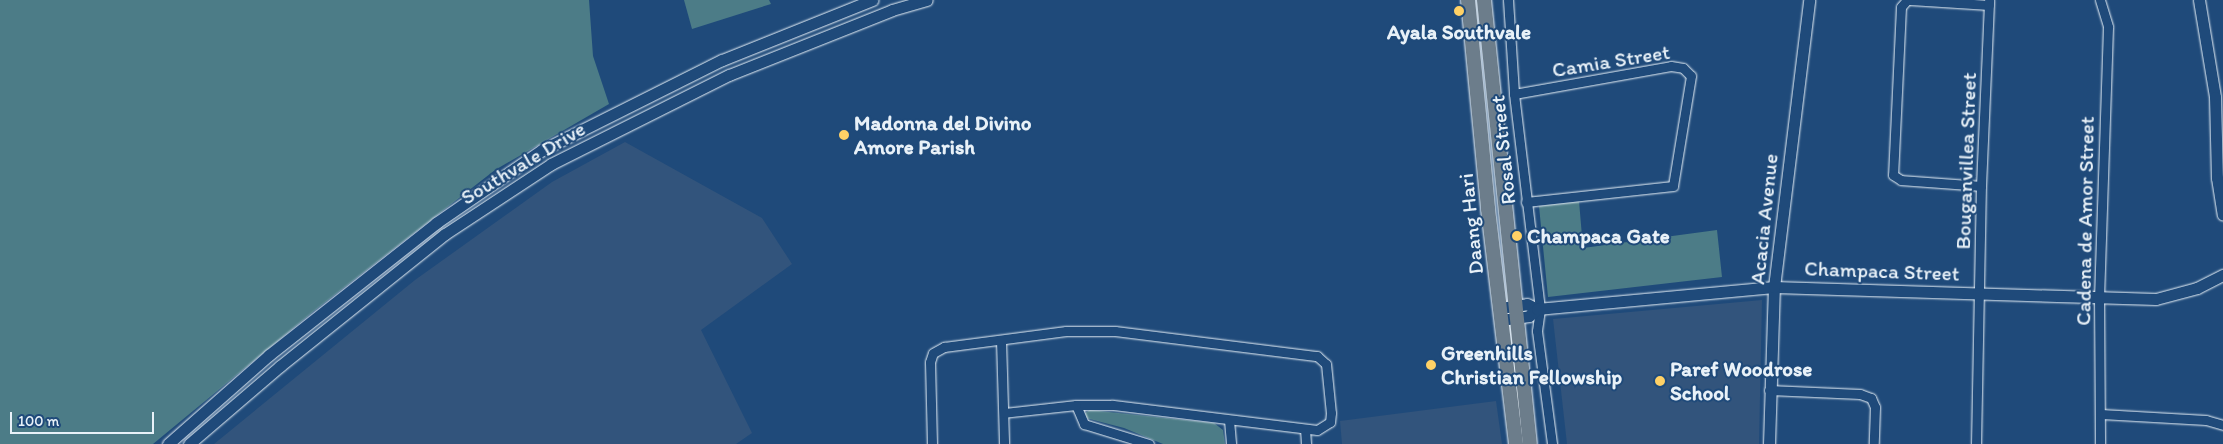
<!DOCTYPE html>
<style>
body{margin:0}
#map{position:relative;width:2223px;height:444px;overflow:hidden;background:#1f4a7a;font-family:Itim,sans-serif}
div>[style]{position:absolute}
.built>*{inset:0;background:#32547c}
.green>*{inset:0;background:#4c7c87}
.roads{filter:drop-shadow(0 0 1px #e8f1f8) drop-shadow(0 0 1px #e8f1f8)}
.minor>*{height:9px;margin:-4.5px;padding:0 4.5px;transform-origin:4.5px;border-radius:4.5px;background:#1f4a7a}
.tertiary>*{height:11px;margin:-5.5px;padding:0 5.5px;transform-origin:5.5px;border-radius:5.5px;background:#1f4a7a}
.primary>*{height:14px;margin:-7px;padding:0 7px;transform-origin:7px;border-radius:7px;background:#6c7d8b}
.dots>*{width:14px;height:14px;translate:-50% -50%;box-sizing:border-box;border:2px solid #1f4a7a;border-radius:50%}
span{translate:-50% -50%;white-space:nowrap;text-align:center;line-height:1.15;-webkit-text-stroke:4px #1f4a7a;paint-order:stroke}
.poi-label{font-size:21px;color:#e8f1f8;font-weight:700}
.left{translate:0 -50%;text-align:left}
.street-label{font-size:21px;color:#e8f1f8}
.scale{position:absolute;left:10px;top:412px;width:144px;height:22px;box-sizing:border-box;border:2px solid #e8f1f8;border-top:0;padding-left:6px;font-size:15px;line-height:18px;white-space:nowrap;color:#e8f1f8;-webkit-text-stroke:4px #1f4a7a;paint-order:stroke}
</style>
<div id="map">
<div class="built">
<i style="clip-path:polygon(625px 142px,762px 218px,792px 264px,701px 330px,752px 433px,736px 444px,214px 444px,415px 280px,552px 182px)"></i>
<i style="clip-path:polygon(1762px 300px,1759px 444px,1567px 444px,1553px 319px)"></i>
<i style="clip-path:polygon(1496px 401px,1502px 444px,1342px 444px,1340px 421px)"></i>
</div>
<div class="green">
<i style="clip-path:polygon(0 0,589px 0,593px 56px,609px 104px,495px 170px,314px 311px,153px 444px,0 444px)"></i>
<i style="clip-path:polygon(684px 0,769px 0,771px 4px,692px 29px)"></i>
<i style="clip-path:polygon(1579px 201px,1583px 248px,1717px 230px,1722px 277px,1548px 297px,1539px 206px)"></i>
<i style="clip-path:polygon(1090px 410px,1214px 423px,1223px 430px,1225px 444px,1163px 444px,1124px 428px,1086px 418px,1085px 413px)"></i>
</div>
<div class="roads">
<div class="minor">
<i style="left:1508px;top:0;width:94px;rotate:86.3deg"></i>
<i style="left:1514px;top:94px;width:217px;rotate:83.1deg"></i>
<i style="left:1540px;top:309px;width:22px;rotate:98deg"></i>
<i style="left:1537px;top:331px;width:114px;rotate:82.4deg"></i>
<i style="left:1907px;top:0;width:9px;rotate:131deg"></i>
<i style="left:1901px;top:7px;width:168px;rotate:92.7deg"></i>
<i style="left:1893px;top:175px;width:9px;rotate:32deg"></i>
<i style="left:1901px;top:180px;width:80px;rotate:4.3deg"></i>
<i style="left:1910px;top:0;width:79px;rotate:3.6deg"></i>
<i style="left:2100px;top:0;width:28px;rotate:73deg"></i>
<i style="left:2108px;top:27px;width:268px;rotate:91.9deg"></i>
<i style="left:2099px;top:295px;width:149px;rotate:89.6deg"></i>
<i style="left:1514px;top:94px;width:159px;rotate:-10.1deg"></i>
<i style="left:1671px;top:66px;width:12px;rotate:9deg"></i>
<i style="left:1683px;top:68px;width:11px;rotate:45deg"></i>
<i style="left:1691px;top:76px;width:111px;rotate:99.3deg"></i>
<i style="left:1673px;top:186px;width:148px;rotate:173.8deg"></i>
<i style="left:1001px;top:340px;width:104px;rotate:88.3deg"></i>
<i style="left:1769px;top:390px;width:91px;rotate:2.5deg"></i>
<i style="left:1860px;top:394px;width:12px;rotate:20deg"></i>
<i style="left:1871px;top:398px;width:10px;rotate:66deg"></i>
<i style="left:1875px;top:407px;width:37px;rotate:92deg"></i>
<i style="left:1076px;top:405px;width:21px;rotate:67deg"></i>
<i style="left:1084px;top:424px;width:68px;rotate:17.1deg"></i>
<i style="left:2101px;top:414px;width:105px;rotate:3.3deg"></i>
<i style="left:2206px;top:420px;width:18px;rotate:16deg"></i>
<i style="left:1229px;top:420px;width:24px;rotate:85deg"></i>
<i style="left:1305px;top:429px;width:15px;rotate:86deg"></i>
<i style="left:932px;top:444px;width:82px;rotate:-91.4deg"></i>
<i style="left:930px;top:362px;width:9px;rotate:-72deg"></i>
<i style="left:933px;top:353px;width:13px;rotate:-29deg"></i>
<i style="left:944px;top:347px;width:123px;rotate:-7.5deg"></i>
<i style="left:1066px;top:331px;width:49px"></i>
<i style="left:1115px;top:331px;width:204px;rotate:7.1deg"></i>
<i style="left:1317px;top:356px;width:12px;rotate:42deg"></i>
<i style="left:1326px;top:364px;width:49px;rotate:84.2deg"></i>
<i style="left:1331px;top:413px;width:9px;rotate:96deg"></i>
<i style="left:1330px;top:422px;width:15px;rotate:148deg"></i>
<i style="left:1317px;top:430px;width:207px;rotate:-173deg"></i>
<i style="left:1112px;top:405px;width:36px;rotate:180deg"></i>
<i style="left:1076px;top:405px;width:72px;rotate:173.7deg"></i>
<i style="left:1976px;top:444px;width:258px;rotate:-88.9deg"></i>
<i style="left:1981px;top:186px;width:186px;rotate:-87.5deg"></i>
</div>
<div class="tertiary">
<i style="left:2199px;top:0;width:98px;rotate:80.6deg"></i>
<i style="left:2215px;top:97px;width:81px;rotate:88.6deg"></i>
<i style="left:2217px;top:178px;width:37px;rotate:81deg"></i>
<i style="left:1500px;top:308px;width:27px;rotate:-8deg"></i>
<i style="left:1527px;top:304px;width:11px;rotate:27deg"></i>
<i style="left:1501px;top:320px;width:28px;rotate:-8deg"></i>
<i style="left:1529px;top:316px;width:11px;rotate:-41deg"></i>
<i style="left:1537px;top:309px;width:238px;rotate:-5.3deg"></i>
<i style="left:1774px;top:287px;width:382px;rotate:1.8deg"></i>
<i style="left:2156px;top:299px;width:42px;rotate:-15deg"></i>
<i style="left:2197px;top:288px;width:29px;rotate:-27deg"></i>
<i style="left:168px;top:444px;width:135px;rotate:-41.4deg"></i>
<i style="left:269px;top:355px;width:213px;rotate:-38.3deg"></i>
<i style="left:436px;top:223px;width:129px;rotate:-34.6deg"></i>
<i style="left:542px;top:150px;width:201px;rotate:-26.6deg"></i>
<i style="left:722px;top:60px;width:162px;rotate:-21.8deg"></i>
<i style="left:189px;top:444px;width:120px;rotate:-40.6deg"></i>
<i style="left:280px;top:366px;width:211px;rotate:-38.7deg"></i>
<i style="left:445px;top:234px;width:127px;rotate:-33.4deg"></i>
<i style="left:551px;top:164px;width:199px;rotate:-26.6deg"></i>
<i style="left:729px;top:75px;width:175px;rotate:-21.7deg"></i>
<i style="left:892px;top:10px;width:36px;rotate:-16deg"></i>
<i style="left:1769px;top:444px;width:157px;rotate:-88.2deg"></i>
<i style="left:1774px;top:287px;width:289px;rotate:-83deg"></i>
</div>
<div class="primary">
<i style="left:1468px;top:0;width:210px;rotate:84.5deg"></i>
<i style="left:1488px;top:209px;width:237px;rotate:83.2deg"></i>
<i style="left:1484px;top:0;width:446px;rotate:84.1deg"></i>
</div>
</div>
<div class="dots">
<i style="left:1459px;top:11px;background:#ffd166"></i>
<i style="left:844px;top:135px;background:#ffd166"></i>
<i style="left:1517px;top:236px;background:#ffd166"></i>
<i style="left:1431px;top:365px;background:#ffd166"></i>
<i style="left:1660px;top:381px;background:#ffd166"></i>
</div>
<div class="poi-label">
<span style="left:1459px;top:32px">Ayala Southvale</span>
<span class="left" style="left:854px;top:135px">Madonna del Divino<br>Amore Parish</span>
<span class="left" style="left:1527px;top:236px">Champaca Gate</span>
<span class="left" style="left:1441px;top:365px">Greenhills<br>Christian Fellowship</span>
<span class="left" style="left:1670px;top:381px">Paref Woodrose<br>School</span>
</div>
<div class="street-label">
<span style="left:1611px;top:61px;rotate:-9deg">Camia Street</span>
<span style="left:1503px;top:150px;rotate:-96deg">Rosal Street</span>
<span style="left:1966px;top:161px;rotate:-88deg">Bouganvillea Street</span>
<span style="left:523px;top:163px;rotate:-31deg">Southvale Drive</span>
<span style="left:1764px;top:219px;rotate:-84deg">Acacia Avenue</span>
<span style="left:2085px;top:221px;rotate:-89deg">Cadena de Amor Street</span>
<span style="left:1471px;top:224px;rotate:-96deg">Daang Hari</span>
<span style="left:1882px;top:271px;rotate:2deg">Champaca Street</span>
</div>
<div class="scale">100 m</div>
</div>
